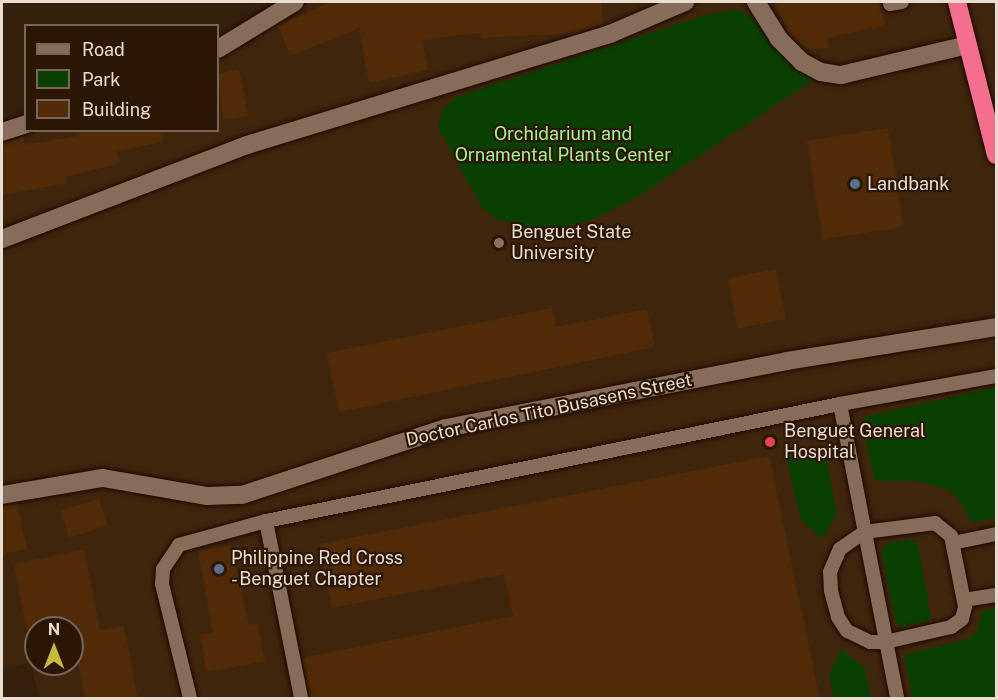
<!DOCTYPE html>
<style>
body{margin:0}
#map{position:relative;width:998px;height:700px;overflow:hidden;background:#35200e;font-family:"Public Sans",sans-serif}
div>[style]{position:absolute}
.built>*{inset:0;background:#40250d}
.green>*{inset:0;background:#094001}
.building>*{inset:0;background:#512b07;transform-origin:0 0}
.roads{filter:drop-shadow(0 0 2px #1c0800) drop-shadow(0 0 2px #1c0800)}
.lane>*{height:14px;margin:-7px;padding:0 7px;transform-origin:7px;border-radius:7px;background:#876d59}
.street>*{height:18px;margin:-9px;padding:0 9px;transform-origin:9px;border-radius:9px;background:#876d59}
.highway>*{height:18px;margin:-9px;padding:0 9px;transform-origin:9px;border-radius:9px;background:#f46f8d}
.dots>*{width:16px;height:16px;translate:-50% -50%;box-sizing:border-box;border:3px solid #2b1605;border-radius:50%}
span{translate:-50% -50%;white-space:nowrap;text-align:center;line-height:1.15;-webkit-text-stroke:4.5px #2b1605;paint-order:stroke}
.park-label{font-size:18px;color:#a0f493}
.poi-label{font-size:18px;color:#ebdcd1}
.left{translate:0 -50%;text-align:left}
.street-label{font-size:18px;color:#ebdcd1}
.frame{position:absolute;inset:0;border:3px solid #ebdcd1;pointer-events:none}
.legend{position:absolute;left:24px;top:24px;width:195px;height:108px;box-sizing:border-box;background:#2b1605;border:2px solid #786557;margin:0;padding:8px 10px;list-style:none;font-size:18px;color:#ebdcd1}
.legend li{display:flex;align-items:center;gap:12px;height:30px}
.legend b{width:30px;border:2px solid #786557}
.north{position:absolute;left:24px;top:616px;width:60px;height:60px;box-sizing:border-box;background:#2b1605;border:2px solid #786557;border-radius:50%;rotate:0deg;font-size:16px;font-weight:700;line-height:24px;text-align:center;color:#ebdcd1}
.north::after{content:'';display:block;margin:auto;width:21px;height:27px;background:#c8bb3b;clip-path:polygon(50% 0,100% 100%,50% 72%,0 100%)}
</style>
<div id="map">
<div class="built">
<i style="clip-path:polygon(evenodd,308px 2px,996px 2px,996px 698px,40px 698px,30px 663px,2px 668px,2px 143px,37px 131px,218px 130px,218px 51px,308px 2px,36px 628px,72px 628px,72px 664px,36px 664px,36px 628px)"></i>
</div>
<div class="green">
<i style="clip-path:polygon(732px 10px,746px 13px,813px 80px,639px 196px,596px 218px,554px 230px,519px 226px,495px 218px,481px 206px,438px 127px,443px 109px,456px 97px,705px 15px)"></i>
<i style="clip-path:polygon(996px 387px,996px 518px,971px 522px,958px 498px,946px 489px,917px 481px,877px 481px,874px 478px,862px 422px,864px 417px)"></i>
<i style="clip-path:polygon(824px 447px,837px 514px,822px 539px,800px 518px,786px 454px)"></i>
<i style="clip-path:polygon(909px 539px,918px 544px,931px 617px,929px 621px,902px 627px,895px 620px,882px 552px,886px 544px)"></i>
<i style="clip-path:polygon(996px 608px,996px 698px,912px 698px,904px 655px,970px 638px,978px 630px,981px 611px)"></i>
<i style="clip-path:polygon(841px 649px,865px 668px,871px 698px,834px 698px,829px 674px)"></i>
</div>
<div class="building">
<i style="clip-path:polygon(330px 2px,601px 2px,603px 24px,576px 33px,481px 38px,480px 33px,422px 40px,428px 70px,369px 83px,359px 28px,290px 56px,278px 26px)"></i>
<i style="clip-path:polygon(774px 2px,880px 2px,886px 25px,827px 38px,829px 48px,807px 49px,790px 34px)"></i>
<i style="clip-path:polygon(239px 69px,248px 116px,223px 120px,218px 74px)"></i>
<i style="left:888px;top:128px;width:100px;height:82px;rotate:81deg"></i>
<i style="clip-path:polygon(77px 130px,162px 130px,163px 142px,117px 151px,120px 163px,66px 177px,67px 183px,2px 195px,2px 143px,23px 137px,25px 145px,78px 136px)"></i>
<i style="left:776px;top:269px;width:51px;height:49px;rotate:79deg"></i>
<i style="clip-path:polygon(552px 308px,556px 327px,647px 309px,655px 347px,339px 412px,327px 353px)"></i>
<i style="clip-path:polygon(769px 456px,820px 699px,310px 699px,302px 658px,513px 616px,504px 574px,332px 608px,320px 544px)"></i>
<i style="left:99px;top:499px;width:28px;height:40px;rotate:73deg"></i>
<i style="clip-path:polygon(17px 504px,27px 549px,2px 554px,2px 506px)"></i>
<i style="clip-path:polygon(231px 545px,249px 625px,257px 624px,265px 661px,207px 672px,200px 635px,213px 632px,198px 551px)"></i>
<i style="clip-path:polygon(84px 550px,100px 630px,124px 626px,138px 699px,85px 699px,72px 628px,36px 628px,36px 637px,29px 639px,14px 564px)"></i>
</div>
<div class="roads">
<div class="lane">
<i style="left:890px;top:4px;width:12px;rotate:-9deg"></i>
<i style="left:840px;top:404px;width:299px;rotate:79deg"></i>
<i style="left:266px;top:521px;width:180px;rotate:78.8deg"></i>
<i style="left:935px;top:523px;width:21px;rotate:39deg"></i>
<i style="left:951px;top:536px;width:72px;rotate:78.8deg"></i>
<i style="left:965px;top:607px;width:12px;rotate:104deg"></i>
<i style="left:962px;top:619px;width:14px;rotate:144deg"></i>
<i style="left:951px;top:627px;width:68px;rotate:167.2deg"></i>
<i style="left:885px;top:642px;width:15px;rotate:180deg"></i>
<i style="left:870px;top:642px;width:25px;rotate:-154deg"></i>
<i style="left:847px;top:631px;width:17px;rotate:-123deg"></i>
<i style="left:838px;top:617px;width:28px;rotate:-105deg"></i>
<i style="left:831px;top:590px;width:18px;rotate:-93deg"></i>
<i style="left:830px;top:572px;width:25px;rotate:-67deg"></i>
<i style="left:840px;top:549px;width:29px;rotate:-35deg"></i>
<i style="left:864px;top:532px;width:72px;rotate:-7.2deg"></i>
<i style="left:953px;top:543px;width:44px;rotate:-11.8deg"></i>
<i style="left:964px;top:600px;width:32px;rotate:-9deg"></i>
<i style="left:190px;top:698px;width:117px;rotate:-103.8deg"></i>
<i style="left:162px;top:584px;width:15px;rotate:-86deg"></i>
<i style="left:163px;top:569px;width:29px;rotate:-56deg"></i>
<i style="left:179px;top:545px;width:90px;rotate:-15.4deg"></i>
<i style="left:266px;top:521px;width:586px;rotate:-11.52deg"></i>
<i style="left:840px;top:404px;width:158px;rotate:-10.2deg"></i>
</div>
<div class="street">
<i style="left:756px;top:2px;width:44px;rotate:58.1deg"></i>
<i style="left:779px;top:39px;width:33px;rotate:45deg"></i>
<i style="left:802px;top:62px;width:21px;rotate:28deg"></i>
<i style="left:821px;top:72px;width:20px;rotate:9deg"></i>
<i style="left:841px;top:75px;width:130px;rotate:-13.3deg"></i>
<i style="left:218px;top:49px;width:90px;rotate:-31.4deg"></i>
<i style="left:2px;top:132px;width:25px;rotate:-18deg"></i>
<i style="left:2px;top:239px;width:262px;rotate:-21deg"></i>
<i style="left:247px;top:145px;width:380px;rotate:-17deg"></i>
<i style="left:610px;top:34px;width:82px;rotate:-23.1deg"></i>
<i style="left:2px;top:495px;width:102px;rotate:-9.6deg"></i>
<i style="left:103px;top:478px;width:106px;rotate:9.8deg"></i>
<i style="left:207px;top:496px;width:35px;rotate:-2deg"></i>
<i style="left:242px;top:495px;width:215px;rotate:-18.2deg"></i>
<i style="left:446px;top:428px;width:348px;rotate:-11.1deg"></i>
<i style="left:787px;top:361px;width:212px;rotate:-9.2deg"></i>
</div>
<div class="highway">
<i style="left:957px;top:2px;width:158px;rotate:75.7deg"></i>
</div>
</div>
<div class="dots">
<i style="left:855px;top:184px;background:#5c6f8a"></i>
<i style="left:499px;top:243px;background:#8d6e63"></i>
<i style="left:770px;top:442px;background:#e0444e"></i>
<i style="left:219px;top:569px;background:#5c6f8a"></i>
</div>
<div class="park-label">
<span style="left:563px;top:145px">Orchidarium and<br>Ornamental Plants Center</span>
</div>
<div class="poi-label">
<span class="left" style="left:867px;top:184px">Landbank</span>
<span class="left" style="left:511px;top:243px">Benguet State<br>University</span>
<span class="left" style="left:784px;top:442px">Benguet General<br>Hospital</span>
<span class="left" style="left:231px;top:569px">Philippine Red Cross<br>- Benguet Chapter</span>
</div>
<div class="street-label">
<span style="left:549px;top:410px;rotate:-12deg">Doctor Carlos Tito Busasens Street</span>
</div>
<div class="frame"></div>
<ul class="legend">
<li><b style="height:8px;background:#876d59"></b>Road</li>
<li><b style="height:16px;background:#094001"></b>Park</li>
<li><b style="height:16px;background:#512b07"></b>Building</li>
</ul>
<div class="north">N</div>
</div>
